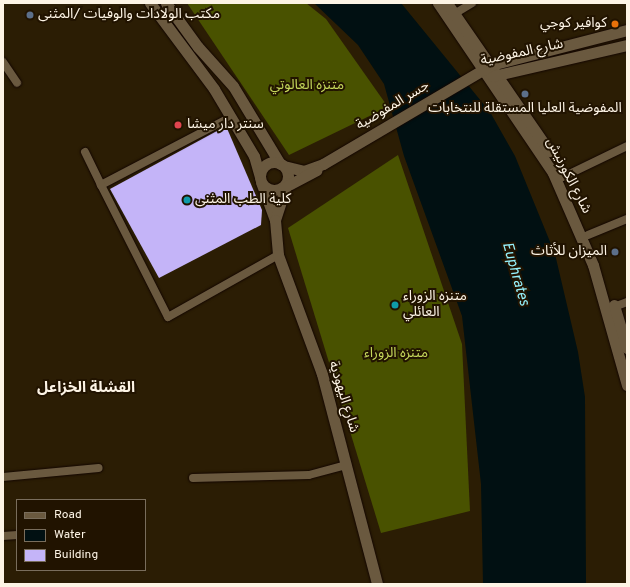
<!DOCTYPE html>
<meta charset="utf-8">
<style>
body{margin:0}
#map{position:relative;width:630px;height:587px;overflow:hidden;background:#2b1d04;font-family:Overpass,"Noto Sans Arabic",sans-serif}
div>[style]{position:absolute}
.forest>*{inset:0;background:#495200}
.water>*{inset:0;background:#011012}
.building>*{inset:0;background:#c4b4f8}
.roads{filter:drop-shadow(0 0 1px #130600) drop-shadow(0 0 1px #130600)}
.street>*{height:8px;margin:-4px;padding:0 4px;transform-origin:4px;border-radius:4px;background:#6a593f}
.secondary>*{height:11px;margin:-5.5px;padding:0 5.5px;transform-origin:5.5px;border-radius:5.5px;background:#6a593f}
.secondary>.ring{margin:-5.5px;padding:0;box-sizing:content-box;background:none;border:11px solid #6a593f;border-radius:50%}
.dots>*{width:11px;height:11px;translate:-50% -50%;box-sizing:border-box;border:2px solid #211300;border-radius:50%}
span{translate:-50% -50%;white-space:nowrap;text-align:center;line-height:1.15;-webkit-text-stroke:4px #211300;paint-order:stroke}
.poi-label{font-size:14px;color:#fdf4e5}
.left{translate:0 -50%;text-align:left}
.right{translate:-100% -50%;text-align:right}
.street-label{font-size:14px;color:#fdf4e5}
.park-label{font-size:14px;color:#c5d75a}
.water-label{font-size:15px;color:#95f2fd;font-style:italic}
.neighbourhood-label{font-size:15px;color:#fdf4e5;font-weight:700}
.frame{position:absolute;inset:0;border:4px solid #fdf4e5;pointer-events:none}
.legend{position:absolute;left:16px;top:499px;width:130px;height:72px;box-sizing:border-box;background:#211300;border:1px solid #796d5c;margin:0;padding:5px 7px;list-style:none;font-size:12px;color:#fdf4e5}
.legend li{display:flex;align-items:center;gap:8px;height:20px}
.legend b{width:20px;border:1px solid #796d5c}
</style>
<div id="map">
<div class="forest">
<i style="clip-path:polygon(187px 3px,306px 3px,326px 19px,388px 107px,289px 155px)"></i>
<i style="clip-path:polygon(398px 155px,462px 344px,470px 511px,381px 533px,288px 228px)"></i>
</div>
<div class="water">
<i style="clip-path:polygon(314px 3px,401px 3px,490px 112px,515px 156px,555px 254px,578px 352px,585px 397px,586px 584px,483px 584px,481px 484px,462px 316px,404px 156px,384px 84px,358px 45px)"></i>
</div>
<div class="building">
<i style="clip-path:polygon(226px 126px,262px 210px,261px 225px,159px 278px,110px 189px)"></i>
</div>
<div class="roads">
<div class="street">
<i style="left:454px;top:14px;width:21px;rotate:-31deg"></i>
<i style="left:3px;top:62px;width:25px;rotate:56deg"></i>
<i style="left:231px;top:117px;width:147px;rotate:152.4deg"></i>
<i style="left:101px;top:185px;width:148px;rotate:63.1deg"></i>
<i style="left:168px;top:317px;width:126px;rotate:-29.4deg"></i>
<i style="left:85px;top:152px;width:37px;rotate:64deg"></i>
<i style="left:563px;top:177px;width:71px;rotate:-25.8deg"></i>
<i style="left:588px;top:235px;width:42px;rotate:-22.3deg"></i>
<i style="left:614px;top:307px;width:14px;rotate:-21deg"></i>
<i style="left:3px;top:477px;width:96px;rotate:-5.4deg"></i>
<i style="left:193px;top:478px;width:116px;rotate:-1.5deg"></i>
<i style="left:309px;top:475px;width:39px;rotate:-15deg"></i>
<i style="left:3px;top:536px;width:14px;rotate:-4deg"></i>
</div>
<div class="secondary">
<i style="left:150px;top:3px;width:107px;rotate:53.3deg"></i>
<i style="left:214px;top:89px;width:78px;rotate:59.2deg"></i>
<i style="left:254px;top:156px;width:22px;rotate:74deg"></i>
<i style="left:166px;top:3px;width:54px;rotate:54deg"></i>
<i style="left:198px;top:47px;width:52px;rotate:48.1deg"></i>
<i style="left:233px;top:86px;width:91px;rotate:58.9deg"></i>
<i style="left:438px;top:3px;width:205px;rotate:55.9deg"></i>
<i style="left:553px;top:173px;width:100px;rotate:66.5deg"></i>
<i style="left:593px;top:265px;width:125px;rotate:74.2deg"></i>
<i style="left:447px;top:3px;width:180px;rotate:55.4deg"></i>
<i style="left:493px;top:76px;width:138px;rotate:-13deg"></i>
<i class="ring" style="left:260px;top:162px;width:17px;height:17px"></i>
<i style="left:284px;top:166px;width:21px;rotate:14deg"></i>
<i style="left:304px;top:171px;width:20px;rotate:-20deg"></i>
<i style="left:323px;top:164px;width:195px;rotate:-30.5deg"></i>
<i style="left:491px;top:65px;width:140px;rotate:-14.4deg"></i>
<i style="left:261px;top:182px;width:40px;rotate:69.8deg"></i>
<i style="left:287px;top:183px;width:39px;rotate:108deg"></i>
<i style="left:275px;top:220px;width:35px;rotate:85deg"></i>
<i style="left:278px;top:255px;width:127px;rotate:69.7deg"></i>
<i style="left:322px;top:374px;width:217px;rotate:75.3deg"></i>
<i style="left:283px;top:188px;width:38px;rotate:-28deg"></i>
<i style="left:614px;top:305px;width:45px;rotate:73.2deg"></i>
</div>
</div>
<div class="dots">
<i style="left:30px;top:15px;background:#5c6f8a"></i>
<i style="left:615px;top:24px;background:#e8710a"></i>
<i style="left:525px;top:94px;background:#5c6f8a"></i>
<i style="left:178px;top:125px;background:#e0444e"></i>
<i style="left:187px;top:200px;background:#0f9aa8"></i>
<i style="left:615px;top:252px;background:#5c6f8a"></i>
<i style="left:395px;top:305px;background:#0f9aa8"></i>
</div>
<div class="poi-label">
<span class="left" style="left:38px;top:15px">مكتب الولادات والوفيات /المثنى</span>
<span class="right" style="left:607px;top:24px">كوافير كوجي</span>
<span style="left:525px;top:109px">المفوضية العليا المستقلة للنتخابات</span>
<span class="left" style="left:187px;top:125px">سنتر دار ميشا</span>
<span class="left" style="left:195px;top:200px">كلية الطب المثنى</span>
<span class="right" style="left:607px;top:252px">الميزان للأثاث</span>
<span class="left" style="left:403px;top:305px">متنزه الزوراء<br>العائلي</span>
</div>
<div class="street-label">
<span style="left:522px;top:53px;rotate:-12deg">شارع المفوضية</span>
<span style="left:393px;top:106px;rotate:-31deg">جسر المفوضية</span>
<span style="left:568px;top:176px;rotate:63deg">شارع الكورنيش</span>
<span style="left:343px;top:397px;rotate:73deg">شارع اليهودية</span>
</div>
<div class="park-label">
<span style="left:307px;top:86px">متنزه العالوتي</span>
<span style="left:396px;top:354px">متنزه الزوراء</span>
</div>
<div class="water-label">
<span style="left:515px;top:274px;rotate:74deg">Euphrates</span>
</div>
<div class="neighbourhood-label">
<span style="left:86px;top:389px">القشلة الخزاعل</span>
</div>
<div class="frame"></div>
<ul class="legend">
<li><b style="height:5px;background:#6a593f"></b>Road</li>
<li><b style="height:11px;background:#011012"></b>Water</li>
<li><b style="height:11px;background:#c4b4f8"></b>Building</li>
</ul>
</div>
